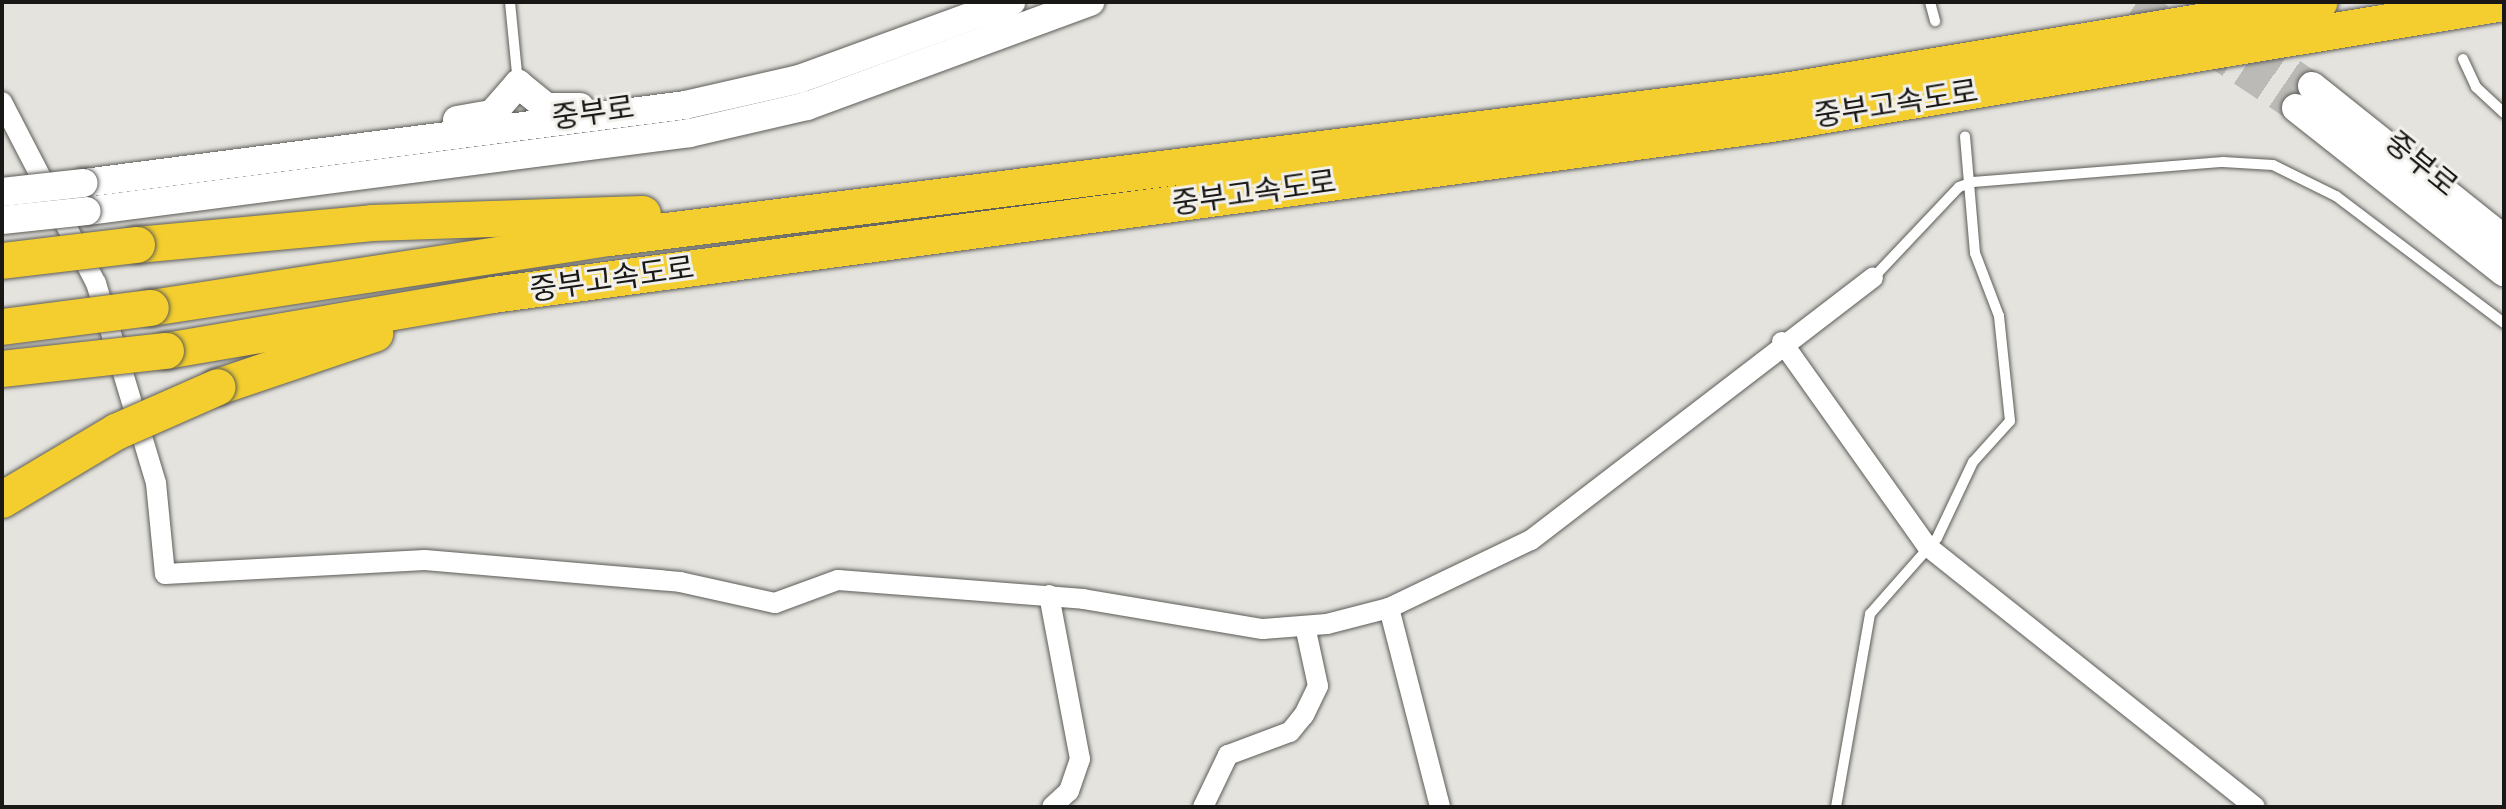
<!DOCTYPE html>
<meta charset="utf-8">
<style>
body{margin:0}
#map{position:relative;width:2506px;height:809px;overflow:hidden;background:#e4e3de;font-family:"Space Grotesk","Noto Sans KR",sans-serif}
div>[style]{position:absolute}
.secondary-tunnel>*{height:28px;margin-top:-14px;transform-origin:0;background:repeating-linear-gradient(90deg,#bbbab6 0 28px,transparent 0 42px)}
.roads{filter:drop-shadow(0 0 2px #5d5c58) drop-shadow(0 0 2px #5d5c58)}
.lane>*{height:10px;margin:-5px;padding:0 5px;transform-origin:5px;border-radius:5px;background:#fff}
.street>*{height:20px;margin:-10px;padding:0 10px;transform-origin:10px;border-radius:10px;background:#fff}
.secondary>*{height:28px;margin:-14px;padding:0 14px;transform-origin:14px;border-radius:14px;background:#fff}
.highway>*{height:36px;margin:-18px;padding:0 18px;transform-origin:18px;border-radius:18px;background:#f3ce2e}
.bridges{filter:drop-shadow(0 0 2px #5d5c58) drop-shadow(0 0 2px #5d5c58)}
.secondary-bridge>*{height:28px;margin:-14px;padding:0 14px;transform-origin:14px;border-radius:14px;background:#fff}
.highway-bridge>*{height:36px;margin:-18px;padding:0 18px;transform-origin:18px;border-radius:18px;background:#f3ce2e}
span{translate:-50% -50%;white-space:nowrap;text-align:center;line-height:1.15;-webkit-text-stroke:6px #f2f0eb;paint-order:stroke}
.street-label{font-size:30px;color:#191816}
.frame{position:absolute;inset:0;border:4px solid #191816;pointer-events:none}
</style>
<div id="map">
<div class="secondary-tunnel">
<i style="left:2137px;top:2px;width:191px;rotate:33.7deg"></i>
<i style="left:2188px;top:2px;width:150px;rotate:34.1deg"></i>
</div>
<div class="roads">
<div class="lane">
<i style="left:510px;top:2px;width:81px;rotate:84.4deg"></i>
<i style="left:1930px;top:2px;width:20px;rotate:75deg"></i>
<i style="left:2463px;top:59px;width:31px;rotate:65deg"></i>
<i style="left:2476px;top:87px;width:38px;rotate:43deg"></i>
<i style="left:1873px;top:278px;width:125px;rotate:-46.6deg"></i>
<i style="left:1959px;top:187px;width:15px;rotate:-20deg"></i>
<i style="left:1973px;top:182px;width:251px;rotate:-4.6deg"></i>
<i style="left:2223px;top:162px;width:50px;rotate:3.4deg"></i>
<i style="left:2273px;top:165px;width:70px;rotate:26.2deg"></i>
<i style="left:2336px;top:196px;width:211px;rotate:37.1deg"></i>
<i style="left:1836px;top:807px;width:196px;rotate:-80deg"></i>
<i style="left:1870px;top:614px;width:101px;rotate:-48.6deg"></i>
<i style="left:1937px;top:538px;width:84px;rotate:-64.7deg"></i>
<i style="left:1973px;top:462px;width:55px;rotate:-47.9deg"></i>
<i style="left:2010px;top:421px;width:106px;rotate:-96deg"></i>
<i style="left:1999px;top:316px;width:67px;rotate:-110.9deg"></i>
<i style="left:1975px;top:253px;width:117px;rotate:-94.9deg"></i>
</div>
<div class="street">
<i style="left:2px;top:102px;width:204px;rotate:62.6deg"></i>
<i style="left:96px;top:283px;width:209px;rotate:73.3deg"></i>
<i style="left:156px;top:483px;width:91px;rotate:84.4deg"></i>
<i style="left:165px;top:574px;width:260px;rotate:-3.1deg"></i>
<i style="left:425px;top:560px;width:256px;rotate:4.9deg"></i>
<i style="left:680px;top:582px;width:97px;rotate:12.5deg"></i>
<i style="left:775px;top:603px;width:67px;rotate:-20.1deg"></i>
<i style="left:838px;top:580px;width:246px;rotate:4.4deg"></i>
<i style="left:1083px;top:599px;width:182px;rotate:9.5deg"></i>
<i style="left:1263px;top:629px;width:64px;rotate:-4.5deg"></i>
<i style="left:1327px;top:624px;width:64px;rotate:-14.5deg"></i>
<i style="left:1389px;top:608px;width:157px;rotate:-25.6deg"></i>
<i style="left:1531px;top:540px;width:431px;rotate:-37.5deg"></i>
<i style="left:1782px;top:342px;width:250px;rotate:54.6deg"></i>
<i style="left:1927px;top:546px;width:419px;rotate:38.5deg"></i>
<i style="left:1049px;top:595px;width:167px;rotate:79.3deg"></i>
<i style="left:1080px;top:759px;width:34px;rotate:109deg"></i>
<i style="left:1069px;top:791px;width:23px;rotate:137deg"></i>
<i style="left:1389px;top:608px;width:205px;rotate:75.6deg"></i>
<i style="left:1203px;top:807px;width:58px;rotate:-64.3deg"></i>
<i style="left:1228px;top:755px;width:66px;rotate:-20.4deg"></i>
<i style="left:1290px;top:732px;width:22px;rotate:-51deg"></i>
<i style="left:1304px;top:715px;width:32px;rotate:-64deg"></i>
<i style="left:1318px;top:686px;width:61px;rotate:-102.2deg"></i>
</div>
<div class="secondary">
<i style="left:2312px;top:86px;width:246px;rotate:38.6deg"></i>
<i style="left:2296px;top:108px;width:265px;rotate:38.3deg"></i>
<i style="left:457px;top:120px;width:36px;rotate:-10deg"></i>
<i style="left:492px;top:114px;width:40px;rotate:-49deg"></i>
<i style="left:518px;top:84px;width:36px;rotate:39deg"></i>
<i style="left:546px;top:107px;width:34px"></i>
<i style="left:84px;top:183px;width:606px;rotate:-7.39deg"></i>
<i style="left:685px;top:105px;width:117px;rotate:-12.8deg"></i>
<i style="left:799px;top:79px;width:226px;rotate:-20deg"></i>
<i style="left:87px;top:211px;width:608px;rotate:-7.37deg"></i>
<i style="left:690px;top:133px;width:120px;rotate:-13deg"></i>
<i style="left:807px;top:106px;width:302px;rotate:-20.2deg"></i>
</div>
<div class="highway">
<i style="left:137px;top:245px;width:236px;rotate:-5.3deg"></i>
<i style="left:372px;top:223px;width:271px;rotate:-1.9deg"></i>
<i style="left:151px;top:308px;width:464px;rotate:-8.7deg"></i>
<i style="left:610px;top:238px;width:1177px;rotate:-7.13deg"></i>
<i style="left:1778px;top:92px;width:549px;rotate:-9.43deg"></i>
<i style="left:166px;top:351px;width:332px;rotate:-9.7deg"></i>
<i style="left:493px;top:295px;width:1290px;rotate:-7.62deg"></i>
<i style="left:1772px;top:124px;width:742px;rotate:-9.39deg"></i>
<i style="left:218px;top:387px;width:166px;rotate:-18.7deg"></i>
</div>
</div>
<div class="bridges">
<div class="secondary-bridge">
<i style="left:2px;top:192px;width:82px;rotate:-6.3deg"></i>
<i style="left:2px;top:220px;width:85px;rotate:-6deg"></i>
</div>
<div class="highway-bridge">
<i style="left:2px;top:261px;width:136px;rotate:-6.8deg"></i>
<i style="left:2px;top:327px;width:150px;rotate:-7.3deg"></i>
<i style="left:2px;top:369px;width:165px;rotate:-6.3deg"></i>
<i style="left:2px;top:500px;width:133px;rotate:-30.8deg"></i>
<i style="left:116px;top:432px;width:111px;rotate:-23.8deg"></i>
</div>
</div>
<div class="street-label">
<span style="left:1896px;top:104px;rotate:-9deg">중부고속도로</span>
<span style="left:593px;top:113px;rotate:-8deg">중부로</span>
<span style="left:2421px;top:164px;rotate:39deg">중부로</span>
<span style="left:1254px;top:193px;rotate:-8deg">중부고속도로</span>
<span style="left:612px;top:279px;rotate:-8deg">중부고속도로</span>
</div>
<div class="frame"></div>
</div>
